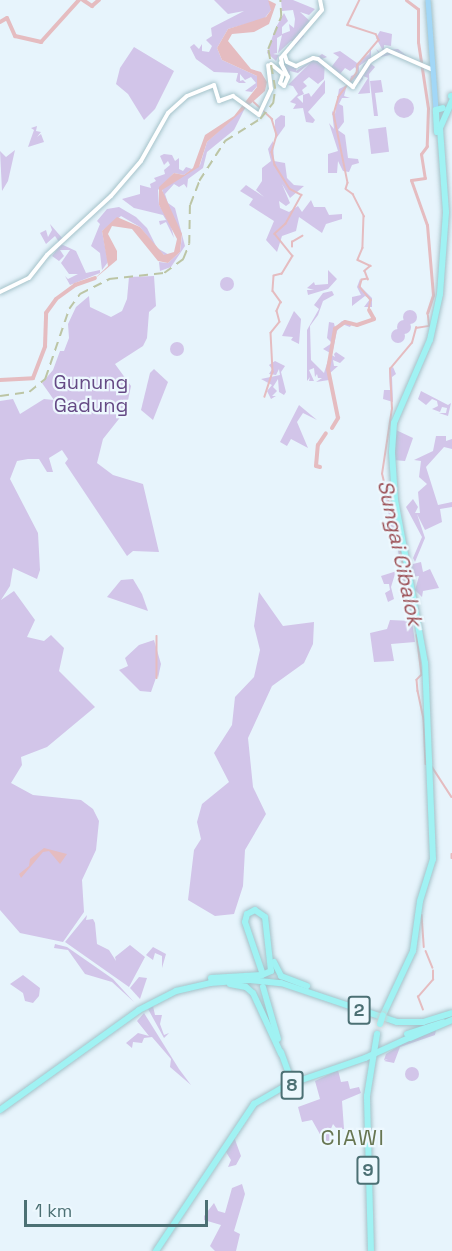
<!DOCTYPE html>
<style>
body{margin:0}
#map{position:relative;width:452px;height:1251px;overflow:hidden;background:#e7f4fc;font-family:"Space Grotesk",sans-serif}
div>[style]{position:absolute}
.green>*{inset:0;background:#d2c5e9;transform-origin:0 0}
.round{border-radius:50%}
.water>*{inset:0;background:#e5bcc0}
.stream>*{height:1.5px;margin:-0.75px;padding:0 0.75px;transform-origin:0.75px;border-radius:0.75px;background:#e5bcc0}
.canal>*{height:3px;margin:-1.5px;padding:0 1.5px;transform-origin:1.5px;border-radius:1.5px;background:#e5bcc0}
.river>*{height:4px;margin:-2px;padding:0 2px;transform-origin:2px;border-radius:2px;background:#e5bcc0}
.roads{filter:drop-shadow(0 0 2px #a4c2c9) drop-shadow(0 0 2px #a4c2c9)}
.secondary>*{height:4px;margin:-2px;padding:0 2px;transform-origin:2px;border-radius:2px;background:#fff}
.primary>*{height:4.5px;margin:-2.25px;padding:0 2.25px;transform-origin:2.25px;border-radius:2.25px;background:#a2d7f7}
.highway>*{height:6px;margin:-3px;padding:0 3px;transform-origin:3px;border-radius:3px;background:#a0f2f3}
.rail>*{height:1.5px;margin-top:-0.75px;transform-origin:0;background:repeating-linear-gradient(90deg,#bcc5a5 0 9px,transparent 0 15px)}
.bridges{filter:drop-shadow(0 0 2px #c6d1d3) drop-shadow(0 0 2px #c6d1d3)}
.highway-bridge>*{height:6px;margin:-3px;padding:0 3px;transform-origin:3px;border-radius:3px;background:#a0f2f3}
span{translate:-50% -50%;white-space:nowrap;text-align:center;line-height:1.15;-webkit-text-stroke:4.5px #edf8fe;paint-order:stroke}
.shield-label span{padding:2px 4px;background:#edf8fe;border:2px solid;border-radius:4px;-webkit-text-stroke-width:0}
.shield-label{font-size:18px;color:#4c7074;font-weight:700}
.park-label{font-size:20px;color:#654a85}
.water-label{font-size:21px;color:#9c5056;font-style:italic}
.quarter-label{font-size:22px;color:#677652;letter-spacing:1.5px}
.scale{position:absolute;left:24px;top:1200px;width:184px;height:27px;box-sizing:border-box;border:3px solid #4c7074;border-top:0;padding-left:8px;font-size:18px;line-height:21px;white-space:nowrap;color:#4c7074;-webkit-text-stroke:4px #edf8fe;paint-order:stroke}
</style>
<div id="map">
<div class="green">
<i style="clip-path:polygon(214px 0,268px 0,271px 4px,271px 10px,264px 19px,228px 29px,217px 48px,222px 60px,257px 76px,259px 84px,252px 92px,245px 91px,256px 83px,251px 77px,245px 80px,240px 74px,240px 81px,243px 80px,246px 83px,239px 83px,236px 81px,238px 73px,214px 72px,196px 59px,190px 47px,194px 44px,199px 49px,202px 44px,202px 51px,209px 52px,212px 46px,206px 40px,212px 36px,211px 28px,244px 11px,228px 14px)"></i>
<i style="clip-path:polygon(281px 0,293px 0,315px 9px,309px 15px,300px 12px,311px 22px,310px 27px,300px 31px,304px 36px,295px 46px,293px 41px,291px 41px,278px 53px,282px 35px,277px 38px,277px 53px,273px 54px,279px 55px,276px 61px,267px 53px,275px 29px,284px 13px,288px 21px,282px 27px,282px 34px,290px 31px,289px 24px,294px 28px,295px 19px,293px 10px,282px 11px)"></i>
<i style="clip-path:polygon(380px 31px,392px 34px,391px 46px,384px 45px,384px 50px,398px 49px,407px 56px,407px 61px,394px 54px,381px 57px,376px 49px,381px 53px,382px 49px,376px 38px)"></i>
<i style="clip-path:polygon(134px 47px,174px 71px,155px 109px,144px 120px,128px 94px,116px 84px,120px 68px)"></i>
<i style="clip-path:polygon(371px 47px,371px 58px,375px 61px,370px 63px,375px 67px,369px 74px,370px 93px,358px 94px,368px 78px,363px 76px,363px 79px,359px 84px,363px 65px,371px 58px,359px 66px,359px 76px,352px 81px,354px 88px,349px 83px,351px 76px,358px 73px,355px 67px,350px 71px,345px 68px,340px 74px,348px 80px,345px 84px,329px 70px,339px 57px,333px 53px,340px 51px,357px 63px,369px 54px)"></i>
<i style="clip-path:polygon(286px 52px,291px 54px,286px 53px,286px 60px,297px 67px,296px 71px,322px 54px,327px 57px,322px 59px,325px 62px,324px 79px,318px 84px,309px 77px,303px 82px,307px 86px,302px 90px,304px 94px,297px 97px,303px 103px,303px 95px,309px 93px,311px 97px,325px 80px,325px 93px,308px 112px,315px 120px,313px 123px,306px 122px,303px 108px,293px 109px,296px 104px,290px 102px,298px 94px,293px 86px,288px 85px,311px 62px,298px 73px,290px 71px,289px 76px,279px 61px)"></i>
<i style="clip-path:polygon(381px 80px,383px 92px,375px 93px,378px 116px,374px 116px,370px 81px)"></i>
<i style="clip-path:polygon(347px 85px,344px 96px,350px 98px,342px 98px,339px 104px,343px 106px,344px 122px,338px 130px,345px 135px,348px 158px,358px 159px,359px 163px,352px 165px,349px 172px,343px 171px,338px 161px,337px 173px,328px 173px,328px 154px,338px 151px,329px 123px,334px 129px,332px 111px,335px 114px,339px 89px)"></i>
<i class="round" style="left:394px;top:98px;width:20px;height:20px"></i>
<i style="clip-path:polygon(246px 106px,234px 130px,207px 152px,203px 168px,188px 179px,187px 188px,184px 184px,179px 187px,174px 184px,165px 194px,168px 203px,175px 208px,185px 246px,171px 267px,160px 271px,159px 262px,168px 263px,180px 252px,182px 236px,165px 201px,162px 189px,200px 165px,207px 142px)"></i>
<i style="clip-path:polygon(281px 115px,285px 116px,285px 126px,275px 140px,275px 120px)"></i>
<i style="clip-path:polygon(37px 126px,36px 131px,41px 132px,37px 137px,41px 134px,44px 142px,28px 147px,34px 130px,31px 128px)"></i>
<i style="left:386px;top:127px;width:25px;height:18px;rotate:83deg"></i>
<i style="clip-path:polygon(273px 141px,274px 161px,285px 163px,287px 178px,294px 185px,304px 186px,290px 198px,282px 184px,290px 203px,286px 206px,279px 201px,280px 208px,289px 212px,298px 206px,302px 212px,311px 200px,314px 207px,325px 207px,329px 215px,342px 214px,342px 219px,326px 224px,322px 233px,299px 217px,296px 231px,282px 236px,277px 252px,266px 240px,274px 221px,249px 205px,253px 199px,240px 191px,246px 185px,264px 197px,256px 190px,262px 181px,262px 168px,271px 161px,268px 149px)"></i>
<i style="clip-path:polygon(15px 150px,8px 181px,2px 191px,0 151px,6px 157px)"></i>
<i style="clip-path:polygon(164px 154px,172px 155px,175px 161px,179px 158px,179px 169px,183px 171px,186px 167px,192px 169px,184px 175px,174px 173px,158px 190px,159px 205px,170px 222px,174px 238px,166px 222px,160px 225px,159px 221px,166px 220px,163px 215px,134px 208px,122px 199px,140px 194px,140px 185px,151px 188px,150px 184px,156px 181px,154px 178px,165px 174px,164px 170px,170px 165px,168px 161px,164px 165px,160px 156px)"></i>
<i style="clip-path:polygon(119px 207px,136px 217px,147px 228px,157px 248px,171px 256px,164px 255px,157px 248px,140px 227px,121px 216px,102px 231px,108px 262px,102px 270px,100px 253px,91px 246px,100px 224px,97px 221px,107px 209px)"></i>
<i style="clip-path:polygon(50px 224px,63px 239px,59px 242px,55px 236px,46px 244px,40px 233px,46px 230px,48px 237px,52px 230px)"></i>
<i style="clip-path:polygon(61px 244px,76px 251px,86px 273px,100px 270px,100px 273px,70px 285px,65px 276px,68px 279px,78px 274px,69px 274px,61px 263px,70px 250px,60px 250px,64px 256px,59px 261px,52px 256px)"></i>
<i style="clip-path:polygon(328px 270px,337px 279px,328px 289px,308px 295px,307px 290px,314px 290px,307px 288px,314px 282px,315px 285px,328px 284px)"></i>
<i style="clip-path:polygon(154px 276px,156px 306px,149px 312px,147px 338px,143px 346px,115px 364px,131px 386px,126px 410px,103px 439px,97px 463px,113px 475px,143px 484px,159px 552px,133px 551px,127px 556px,65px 463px,68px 459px,62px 450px,49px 458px,53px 472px,47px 472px,39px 459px,28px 459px,17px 461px,10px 479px,38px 533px,40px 570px,37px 579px,13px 568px,10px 586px,1px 600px,14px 591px,35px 620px,27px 637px,44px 641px,51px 635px,64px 648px,59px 671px,95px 707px,47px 747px,21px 757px,22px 765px,11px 783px,33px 795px,81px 800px,93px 809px,99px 821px,96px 850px,82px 880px,84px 912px,63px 942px,20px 933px,0 910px,0 401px,13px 399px,20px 414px,44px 399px,54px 400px,42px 383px,53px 370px,60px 351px,64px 351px,69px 338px,68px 324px,76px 307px,89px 296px,90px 307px,111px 317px,122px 311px,127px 299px,129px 277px)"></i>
<i class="round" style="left:220px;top:277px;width:14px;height:14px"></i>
<i style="clip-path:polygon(360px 279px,361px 287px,372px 298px,372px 307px,364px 307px,370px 299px,365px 296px,352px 306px,352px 297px,361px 295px,357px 287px)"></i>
<i style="clip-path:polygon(332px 291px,334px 295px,323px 301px,318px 315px,310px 326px,311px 360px,324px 373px,330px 354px,335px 357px,334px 354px,336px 352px,345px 358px,340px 363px,333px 360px,334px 366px,338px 366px,329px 374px,329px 380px,316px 382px,322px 378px,318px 378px,317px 374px,315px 377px,314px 368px,309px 370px,314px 381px,309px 381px,310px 377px,307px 381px,307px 330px,319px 309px,314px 305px,323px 293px)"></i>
<i class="round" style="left:403px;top:310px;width:14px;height:14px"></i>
<i style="clip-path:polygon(294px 311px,301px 319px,299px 344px,291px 340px,293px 337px,282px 336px)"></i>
<i class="round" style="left:397px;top:320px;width:14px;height:14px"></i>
<i style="clip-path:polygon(342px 321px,353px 322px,350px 327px,342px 324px,337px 331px,332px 354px,323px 349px,332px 343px,327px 338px,329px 322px,334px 323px,335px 328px)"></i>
<i class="round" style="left:391px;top:329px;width:14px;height:14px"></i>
<i class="round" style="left:170px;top:342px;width:14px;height:14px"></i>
<i style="clip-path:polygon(275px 361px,285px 366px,281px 372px,286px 392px,284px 395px,279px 392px,278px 379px,273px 387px,277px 391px,272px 396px,276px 396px,271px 399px,267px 391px,272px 385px,261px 379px,280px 375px,279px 369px,276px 375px,269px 374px,272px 369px,269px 365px)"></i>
<i style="clip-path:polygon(393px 367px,396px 374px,392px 377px,393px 402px,383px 399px,384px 390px,390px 390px,389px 370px)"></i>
<i style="clip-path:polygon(154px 369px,168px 382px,153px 420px,141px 410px,150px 373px)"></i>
<i style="clip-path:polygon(421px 391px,448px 405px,451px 403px,448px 416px,439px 413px,446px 413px,447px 408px,442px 407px,440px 412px,432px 409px,438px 406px,437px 401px,432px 399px,426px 405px,418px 399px)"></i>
<i style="clip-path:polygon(299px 405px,317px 420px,303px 413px,297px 422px,308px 448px,291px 439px,287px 446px,280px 442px)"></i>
<i style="clip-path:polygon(396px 430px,413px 438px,405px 461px,393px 460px)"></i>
<i style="clip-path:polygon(436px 436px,446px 436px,446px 441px,452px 439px,452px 449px,444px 447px,426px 467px,438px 505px,452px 502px,452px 507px,440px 509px,442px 522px,425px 530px,417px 514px,425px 538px,415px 562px,413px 558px,422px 537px,406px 507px,413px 499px,418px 507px,415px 513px,420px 513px,418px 492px,427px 484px,419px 477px,421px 461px,414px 460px,433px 451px)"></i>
<i style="clip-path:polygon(388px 496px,388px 507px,399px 541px,389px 534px,389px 515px,383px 498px)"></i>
<i style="clip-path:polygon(400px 543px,410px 586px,395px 574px,391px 587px,394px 599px,388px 602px,385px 593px,390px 590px,389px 584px,384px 584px,381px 576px,400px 570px,403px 561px,400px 561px,397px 546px)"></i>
<i style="clip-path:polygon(421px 562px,423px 572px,430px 569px,439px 588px,423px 591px,422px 597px,415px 590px,419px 576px,411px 577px,409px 565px)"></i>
<i style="clip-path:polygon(133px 579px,142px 594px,148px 611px,107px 597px,121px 580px)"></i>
<i style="clip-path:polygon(259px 592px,283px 626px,314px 622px,313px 644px,304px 663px,272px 686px,248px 738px,253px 787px,266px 814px,245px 850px,243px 886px,234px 914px,215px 916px,188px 900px,194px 850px,201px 839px,197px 822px,202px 804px,229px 782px,214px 753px,232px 725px,235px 697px,254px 677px,260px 650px,254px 626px)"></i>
<i style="clip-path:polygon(390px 620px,412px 621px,415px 642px,391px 644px,394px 661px,374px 662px,370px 633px,387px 629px)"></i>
<i style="clip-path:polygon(154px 640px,161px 664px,158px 678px,157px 675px,151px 692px,140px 691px,119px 670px,128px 666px,125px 658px,139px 645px)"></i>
<i style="clip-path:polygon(87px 915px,86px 920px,93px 919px,95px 923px,97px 944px,109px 950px,116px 961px,115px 957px,130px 945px,145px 957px,129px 987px,65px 942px)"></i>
<i style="clip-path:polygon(55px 944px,67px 947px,113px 979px,134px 1002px,112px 982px,85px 974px,68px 950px,54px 948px)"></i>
<i style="clip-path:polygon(153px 947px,166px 954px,162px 968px,162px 956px,155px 953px,153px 960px,146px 955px)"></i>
<i style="clip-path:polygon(23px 975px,40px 988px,39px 996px,33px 1003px,25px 1001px,23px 993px,10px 984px)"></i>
<i style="clip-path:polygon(139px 977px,147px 978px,140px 999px,130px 988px)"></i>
<i style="clip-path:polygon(153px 1006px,155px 1015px,162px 1015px,160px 1024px,164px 1035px,169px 1033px,164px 1038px,148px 1009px)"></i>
<i style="clip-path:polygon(144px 1013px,179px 1069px,191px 1085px,170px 1067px,171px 1059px,152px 1037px,144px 1038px,142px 1043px,133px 1042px,132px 1048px,126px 1043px,138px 1033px,149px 1036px,137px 1021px)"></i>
<i style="clip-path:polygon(436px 1030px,435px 1035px,400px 1047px,394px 1063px,384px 1061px,388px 1059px,384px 1060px,386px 1054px,410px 1039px)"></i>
<i class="round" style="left:405px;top:1067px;width:14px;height:14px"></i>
<i style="clip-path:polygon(338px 1070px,341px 1082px,348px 1081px,350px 1089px,359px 1087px,361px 1093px,342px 1101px,344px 1129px,337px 1129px,333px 1124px,330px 1131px,333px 1138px,326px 1145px,312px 1120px,302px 1122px,298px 1107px,320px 1099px,315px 1081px)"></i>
<i style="clip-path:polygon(234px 1137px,241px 1156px,236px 1165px,228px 1167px,231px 1160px,226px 1152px)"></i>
<i style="clip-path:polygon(242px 1184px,245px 1194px,234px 1231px,240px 1234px,236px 1251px,215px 1251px,210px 1246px,221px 1225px,204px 1220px,204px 1216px,214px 1203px,218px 1211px,225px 1213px,232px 1188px)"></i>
</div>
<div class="water">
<i style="clip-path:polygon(268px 0,276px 4px,269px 24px,254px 32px,232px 34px,228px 41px,251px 69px,261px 72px,267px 82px,265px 91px,207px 142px,199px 167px,162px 190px,182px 234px,180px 252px,168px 263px,158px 261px,132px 229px,112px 226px,108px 234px,117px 251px,117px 260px,92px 281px,108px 266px,102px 231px,117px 217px,140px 227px,164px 255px,174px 252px,177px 239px,159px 205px,159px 187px,174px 173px,184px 175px,193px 168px,205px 135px,234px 116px,257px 87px,257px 76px,222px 60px,217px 48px,228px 29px,266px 17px,271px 10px)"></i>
<i style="clip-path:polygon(44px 848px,67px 854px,60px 864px,49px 851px,43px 852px,21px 878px,19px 874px,29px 866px,30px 859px)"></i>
</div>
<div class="stream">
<i style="left:360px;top:0;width:28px;rotate:116deg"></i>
<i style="left:348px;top:25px;width:29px;rotate:18deg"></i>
<i style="left:376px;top:34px;width:7px;rotate:63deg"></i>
<i style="left:379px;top:40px;width:33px;rotate:130deg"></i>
<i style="left:358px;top:65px;width:8px;rotate:97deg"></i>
<i style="left:357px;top:73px;width:30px;rotate:127deg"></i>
<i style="left:339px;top:97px;width:18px;rotate:106deg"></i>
<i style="left:334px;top:114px;width:70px;rotate:78.5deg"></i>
<i style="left:348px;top:183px;width:6px;rotate:108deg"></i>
<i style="left:346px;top:189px;width:9px;rotate:36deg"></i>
<i style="left:353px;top:194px;width:25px;rotate:63deg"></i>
<i style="left:364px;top:216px;width:32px;rotate:92deg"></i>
<i style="left:363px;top:248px;width:13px;rotate:113deg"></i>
<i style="left:358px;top:260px;width:14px;rotate:25deg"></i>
<i style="left:371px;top:266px;width:8px;rotate:140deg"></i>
<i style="left:365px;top:271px;width:9px;rotate:69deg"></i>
<i style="left:368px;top:279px;width:6px;rotate:171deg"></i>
<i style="left:362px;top:280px;width:7px;rotate:106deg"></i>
<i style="left:360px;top:287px;width:17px;rotate:50deg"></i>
<i style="left:371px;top:300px;width:10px;rotate:101deg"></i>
<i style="left:254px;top:102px;width:25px;rotate:43deg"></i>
<i style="left:272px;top:119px;width:17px;rotate:73deg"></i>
<i style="left:277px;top:135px;width:18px;rotate:106deg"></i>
<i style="left:272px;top:152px;width:13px;rotate:77deg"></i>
<i style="left:275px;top:165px;width:28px;rotate:58deg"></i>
<i style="left:290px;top:189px;width:13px;rotate:27deg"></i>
<i style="left:302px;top:195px;width:33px;rotate:119deg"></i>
<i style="left:286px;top:224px;width:15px;rotate:138deg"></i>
<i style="left:275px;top:234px;width:28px;rotate:51deg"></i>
<i style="left:293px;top:256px;width:21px;rotate:121deg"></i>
<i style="left:282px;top:274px;width:8px;rotate:166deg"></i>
<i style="left:274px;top:276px;width:15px;rotate:94deg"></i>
<i style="left:273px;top:291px;width:14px;rotate:54deg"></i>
<i style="left:281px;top:302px;width:10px;rotate:114deg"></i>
<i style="left:277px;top:311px;width:11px;rotate:75deg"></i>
<i style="left:280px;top:322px;width:14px;rotate:129deg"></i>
<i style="left:271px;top:333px;width:39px;rotate:87deg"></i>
<i style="left:273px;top:372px;width:26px;rotate:108deg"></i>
<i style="left:292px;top:247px;width:5px;rotate:-90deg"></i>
<i style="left:292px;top:242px;width:12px;rotate:-31deg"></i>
<i style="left:412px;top:610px;width:11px;rotate:-117deg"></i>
<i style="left:407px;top:600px;width:41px;rotate:-97deg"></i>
<i style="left:402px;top:559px;width:87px;rotate:-103.2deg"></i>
<i style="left:382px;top:474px;width:66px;rotate:-81.3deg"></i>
<i style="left:392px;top:409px;width:40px;rotate:-92.9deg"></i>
<i style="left:390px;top:369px;width:34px;rotate:-50deg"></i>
<i style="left:412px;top:343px;width:16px;rotate:-75deg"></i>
<i style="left:416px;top:328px;width:13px;rotate:-9deg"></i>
<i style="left:429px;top:326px;width:10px;rotate:-96deg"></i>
<i style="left:417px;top:635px;width:40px;rotate:82.9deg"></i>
<i style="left:422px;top:675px;width:7px;rotate:135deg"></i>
<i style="left:417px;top:680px;width:11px;rotate:85deg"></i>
<i style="left:418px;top:691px;width:29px;rotate:78deg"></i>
<i style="left:424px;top:719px;width:45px;rotate:87.5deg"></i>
<i style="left:157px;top:636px;width:42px;rotate:90deg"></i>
<i style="left:431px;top:765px;width:38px;rotate:57deg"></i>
<i style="left:452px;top:854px;width:4px;rotate:90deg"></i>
<i style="left:422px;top:915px;width:32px;rotate:86deg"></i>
<i style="left:426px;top:951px;width:18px;rotate:68deg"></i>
<i style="left:423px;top:1010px;width:14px;rotate:-111deg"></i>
<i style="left:418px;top:997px;width:23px;rotate:-49deg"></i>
<i style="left:433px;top:980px;width:9px;rotate:-90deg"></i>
</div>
<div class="canal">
<i style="left:406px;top:0;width:15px;rotate:37deg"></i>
<i style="left:418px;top:9px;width:33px;rotate:90deg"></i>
<i style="left:418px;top:42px;width:67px;rotate:81.4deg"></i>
<i style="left:428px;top:108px;width:38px;rotate:92deg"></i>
<i style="left:427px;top:146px;width:10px;rotate:127deg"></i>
<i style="left:421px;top:154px;width:24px;rotate:81deg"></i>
<i style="left:425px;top:178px;width:14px;rotate:172deg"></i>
<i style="left:411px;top:180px;width:48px;rotate:70.4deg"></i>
<i style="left:427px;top:225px;width:70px;rotate:85.1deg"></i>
<i style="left:433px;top:295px;width:19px;rotate:108deg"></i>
</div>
<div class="river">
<i style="left:83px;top:0;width:11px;rotate:34deg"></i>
<i style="left:92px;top:6px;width:9px;rotate:-41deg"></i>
<i style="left:0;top:22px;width:8px;rotate:-30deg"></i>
<i style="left:7px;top:18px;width:20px;rotate:66deg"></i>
<i style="left:15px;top:36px;width:27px;rotate:13deg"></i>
<i style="left:41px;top:42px;width:57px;rotate:-47.9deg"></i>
<i style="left:0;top:380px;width:33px;rotate:-3deg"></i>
<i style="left:33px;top:378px;width:34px;rotate:-69deg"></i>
<i style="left:45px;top:346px;width:33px;rotate:-88deg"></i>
<i style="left:46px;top:313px;width:17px;rotate:-54deg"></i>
<i style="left:56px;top:299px;width:24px;rotate:-36deg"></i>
<i style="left:75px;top:285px;width:21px;rotate:-19deg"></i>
<i style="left:332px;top:428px;width:12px;rotate:-59deg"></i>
<i style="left:338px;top:418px;width:50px;rotate:-101.5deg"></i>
<i style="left:328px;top:369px;width:41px;rotate:-80.1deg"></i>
<i style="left:335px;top:329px;width:12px;rotate:-35deg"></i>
<i style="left:345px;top:322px;width:12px;rotate:14deg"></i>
<i style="left:357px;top:325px;width:18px;rotate:-19deg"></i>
<i style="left:374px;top:319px;width:10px;rotate:-119deg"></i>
<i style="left:320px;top:467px;width:4px;rotate:-166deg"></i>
<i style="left:316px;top:466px;width:21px;rotate:-85deg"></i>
<i style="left:318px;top:445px;width:14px;rotate:-56deg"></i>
</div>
<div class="roads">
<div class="secondary">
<i style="left:285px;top:56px;width:6px;rotate:72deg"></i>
<i style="left:287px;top:62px;width:10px;rotate:24deg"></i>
<i style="left:296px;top:66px;width:19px;rotate:-25deg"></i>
<i style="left:313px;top:58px;width:5px;rotate:11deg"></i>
<i style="left:318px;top:59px;width:45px;rotate:38.7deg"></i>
<i style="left:353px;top:87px;width:31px;rotate:-57deg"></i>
<i style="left:370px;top:61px;width:20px;rotate:-33deg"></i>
<i style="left:387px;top:50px;width:50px;rotate:23.5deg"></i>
<i style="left:271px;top:64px;width:16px;rotate:40deg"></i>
<i style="left:283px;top:74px;width:9px;rotate:108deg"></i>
<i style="left:280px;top:83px;width:5px;rotate:37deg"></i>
<i style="left:284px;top:86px;width:10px;rotate:-66deg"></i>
<i style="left:288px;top:77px;width:16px;rotate:-117deg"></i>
<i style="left:282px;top:64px;width:6px;rotate:-99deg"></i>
<i style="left:281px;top:58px;width:63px;rotate:-49.5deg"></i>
<i style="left:322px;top:10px;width:10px;rotate:-101deg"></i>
<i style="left:0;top:292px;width:32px;rotate:-26deg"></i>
<i style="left:29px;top:278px;width:29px;rotate:-52deg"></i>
<i style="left:47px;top:255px;width:87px;rotate:-42.7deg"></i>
<i style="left:111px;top:196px;width:46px;rotate:-49.4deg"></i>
<i style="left:141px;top:161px;width:55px;rotate:-60.6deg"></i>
<i style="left:168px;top:113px;width:25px;rotate:-42deg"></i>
<i style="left:187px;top:96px;width:29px;rotate:-22deg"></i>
<i style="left:214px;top:85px;width:17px;rotate:73deg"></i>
<i style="left:219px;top:101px;width:15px;rotate:-20deg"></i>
<i style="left:233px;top:96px;width:32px;rotate:36deg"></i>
<i style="left:259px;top:115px;width:29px;rotate:-65deg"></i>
<i style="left:271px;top:89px;width:24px;rotate:-97deg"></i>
</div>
<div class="primary">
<i style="left:428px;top:0;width:109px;rotate:85.8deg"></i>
</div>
<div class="highway">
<i style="left:451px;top:96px;width:1px"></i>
<i style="left:437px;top:132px;width:22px;rotate:-93deg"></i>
<i style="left:436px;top:110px;width:7px;rotate:-16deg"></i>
<i style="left:274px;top:962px;width:16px;rotate:63deg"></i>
<i style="left:281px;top:976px;width:28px;rotate:21deg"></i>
<i style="left:211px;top:978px;width:51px;rotate:-3.4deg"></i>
<i style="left:262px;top:975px;width:10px;rotate:-24deg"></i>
<i style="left:271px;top:971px;width:54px;rotate:-96.3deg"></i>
<i style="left:265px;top:917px;width:12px;rotate:-145deg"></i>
<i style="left:255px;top:910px;width:9px;rotate:153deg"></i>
<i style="left:247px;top:914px;width:8px;rotate:104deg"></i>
<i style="left:245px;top:922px;width:53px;rotate:71.2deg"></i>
<i style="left:230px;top:984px;width:16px;rotate:11deg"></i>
<i style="left:246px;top:987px;width:9px;rotate:41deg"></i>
<i style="left:253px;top:993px;width:67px;rotate:65.3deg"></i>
<i style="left:263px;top:987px;width:54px;rotate:73.9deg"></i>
<i style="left:383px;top:1015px;width:71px;rotate:-64.9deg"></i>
<i style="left:413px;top:951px;width:50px;rotate:-82deg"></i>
<i style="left:420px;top:901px;width:44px;rotate:-72.8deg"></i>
<i style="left:433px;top:859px;width:196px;rotate:-92.3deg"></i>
<i style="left:425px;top:663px;width:167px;rotate:-100.4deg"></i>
<i style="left:395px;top:499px;width:47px;rotate:-93.7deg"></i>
<i style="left:392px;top:452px;width:29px;rotate:-86deg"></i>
<i style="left:394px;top:423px;width:90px;rotate:-66.6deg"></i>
<i style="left:430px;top:340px;width:47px;rotate:-77.7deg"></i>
<i style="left:440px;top:294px;width:82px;rotate:-85.8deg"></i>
<i style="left:446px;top:212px;width:84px;rotate:-94.1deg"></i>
<i style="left:440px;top:128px;width:30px;rotate:-66deg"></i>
<i style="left:407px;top:1034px;width:38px;rotate:-18deg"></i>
<i style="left:410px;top:1038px;width:46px;rotate:-23.2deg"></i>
<i style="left:281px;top:1052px;width:35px;rotate:70deg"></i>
<i style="left:0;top:1110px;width:171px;rotate:-35.7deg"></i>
<i style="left:139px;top:1010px;width:42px;rotate:-27.2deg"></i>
<i style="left:176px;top:991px;width:35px;rotate:-13deg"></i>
<i style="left:210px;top:983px;width:40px;rotate:-4.3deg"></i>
<i style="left:250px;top:980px;width:31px;rotate:6deg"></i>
<i style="left:281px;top:983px;width:122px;rotate:18.6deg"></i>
<i style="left:397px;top:1022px;width:26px"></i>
<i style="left:423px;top:1022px;width:30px;rotate:-17deg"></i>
<i style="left:156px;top:1251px;width:177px;rotate:-56.3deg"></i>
<i style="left:254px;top:1104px;width:38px;rotate:-30deg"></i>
<i style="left:287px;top:1085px;width:83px;rotate:-19.1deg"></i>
<i style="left:365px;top:1058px;width:51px;rotate:-24.5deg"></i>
<i style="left:371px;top:1251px;width:155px;rotate:-91.5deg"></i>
<i style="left:367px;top:1096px;width:63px;rotate:-80.8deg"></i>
</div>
</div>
<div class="rail">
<i style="left:0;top:396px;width:29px;rotate:-8deg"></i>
<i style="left:29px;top:392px;width:21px;rotate:-39deg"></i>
<i style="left:45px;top:379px;width:74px;rotate:-71.1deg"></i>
<i style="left:69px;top:309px;width:19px;rotate:-54deg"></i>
<i style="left:80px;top:294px;width:33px;rotate:-27deg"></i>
<i style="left:109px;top:279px;width:55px;rotate:-6.2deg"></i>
<i style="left:164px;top:273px;width:24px;rotate:-36deg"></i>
<i style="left:183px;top:259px;width:16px;rotate:-68deg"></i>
<i style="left:189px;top:244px;width:39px;rotate:-89deg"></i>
<i style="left:190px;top:205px;width:26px;rotate:-69deg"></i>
<i style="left:199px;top:181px;width:48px;rotate:-57deg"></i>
<i style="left:225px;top:141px;width:41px;rotate:-32.2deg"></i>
<i style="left:260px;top:119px;width:21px;rotate:-51deg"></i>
<i style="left:273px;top:103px;width:14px;rotate:-82deg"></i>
<i style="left:275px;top:89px;width:41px;rotate:-99.9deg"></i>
<i style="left:268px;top:49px;width:35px;rotate:-68deg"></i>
<i style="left:281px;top:17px;width:17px;rotate:-93deg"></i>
</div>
<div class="bridges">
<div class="highway-bridge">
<i style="left:380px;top:1024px;width:9px;rotate:-72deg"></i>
</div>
</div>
<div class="shield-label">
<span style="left:359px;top:1010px">2</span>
<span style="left:292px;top:1085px">8</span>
<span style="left:368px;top:1170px">9</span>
</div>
<div class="park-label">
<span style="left:91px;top:394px">Gunung<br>Gadung</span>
</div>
<div class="water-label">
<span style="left:400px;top:553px;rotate:78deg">Sungai Cibalok</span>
</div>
<div class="quarter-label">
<span style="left:353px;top:1138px">CIAWI</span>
</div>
<div class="scale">1 km</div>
</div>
